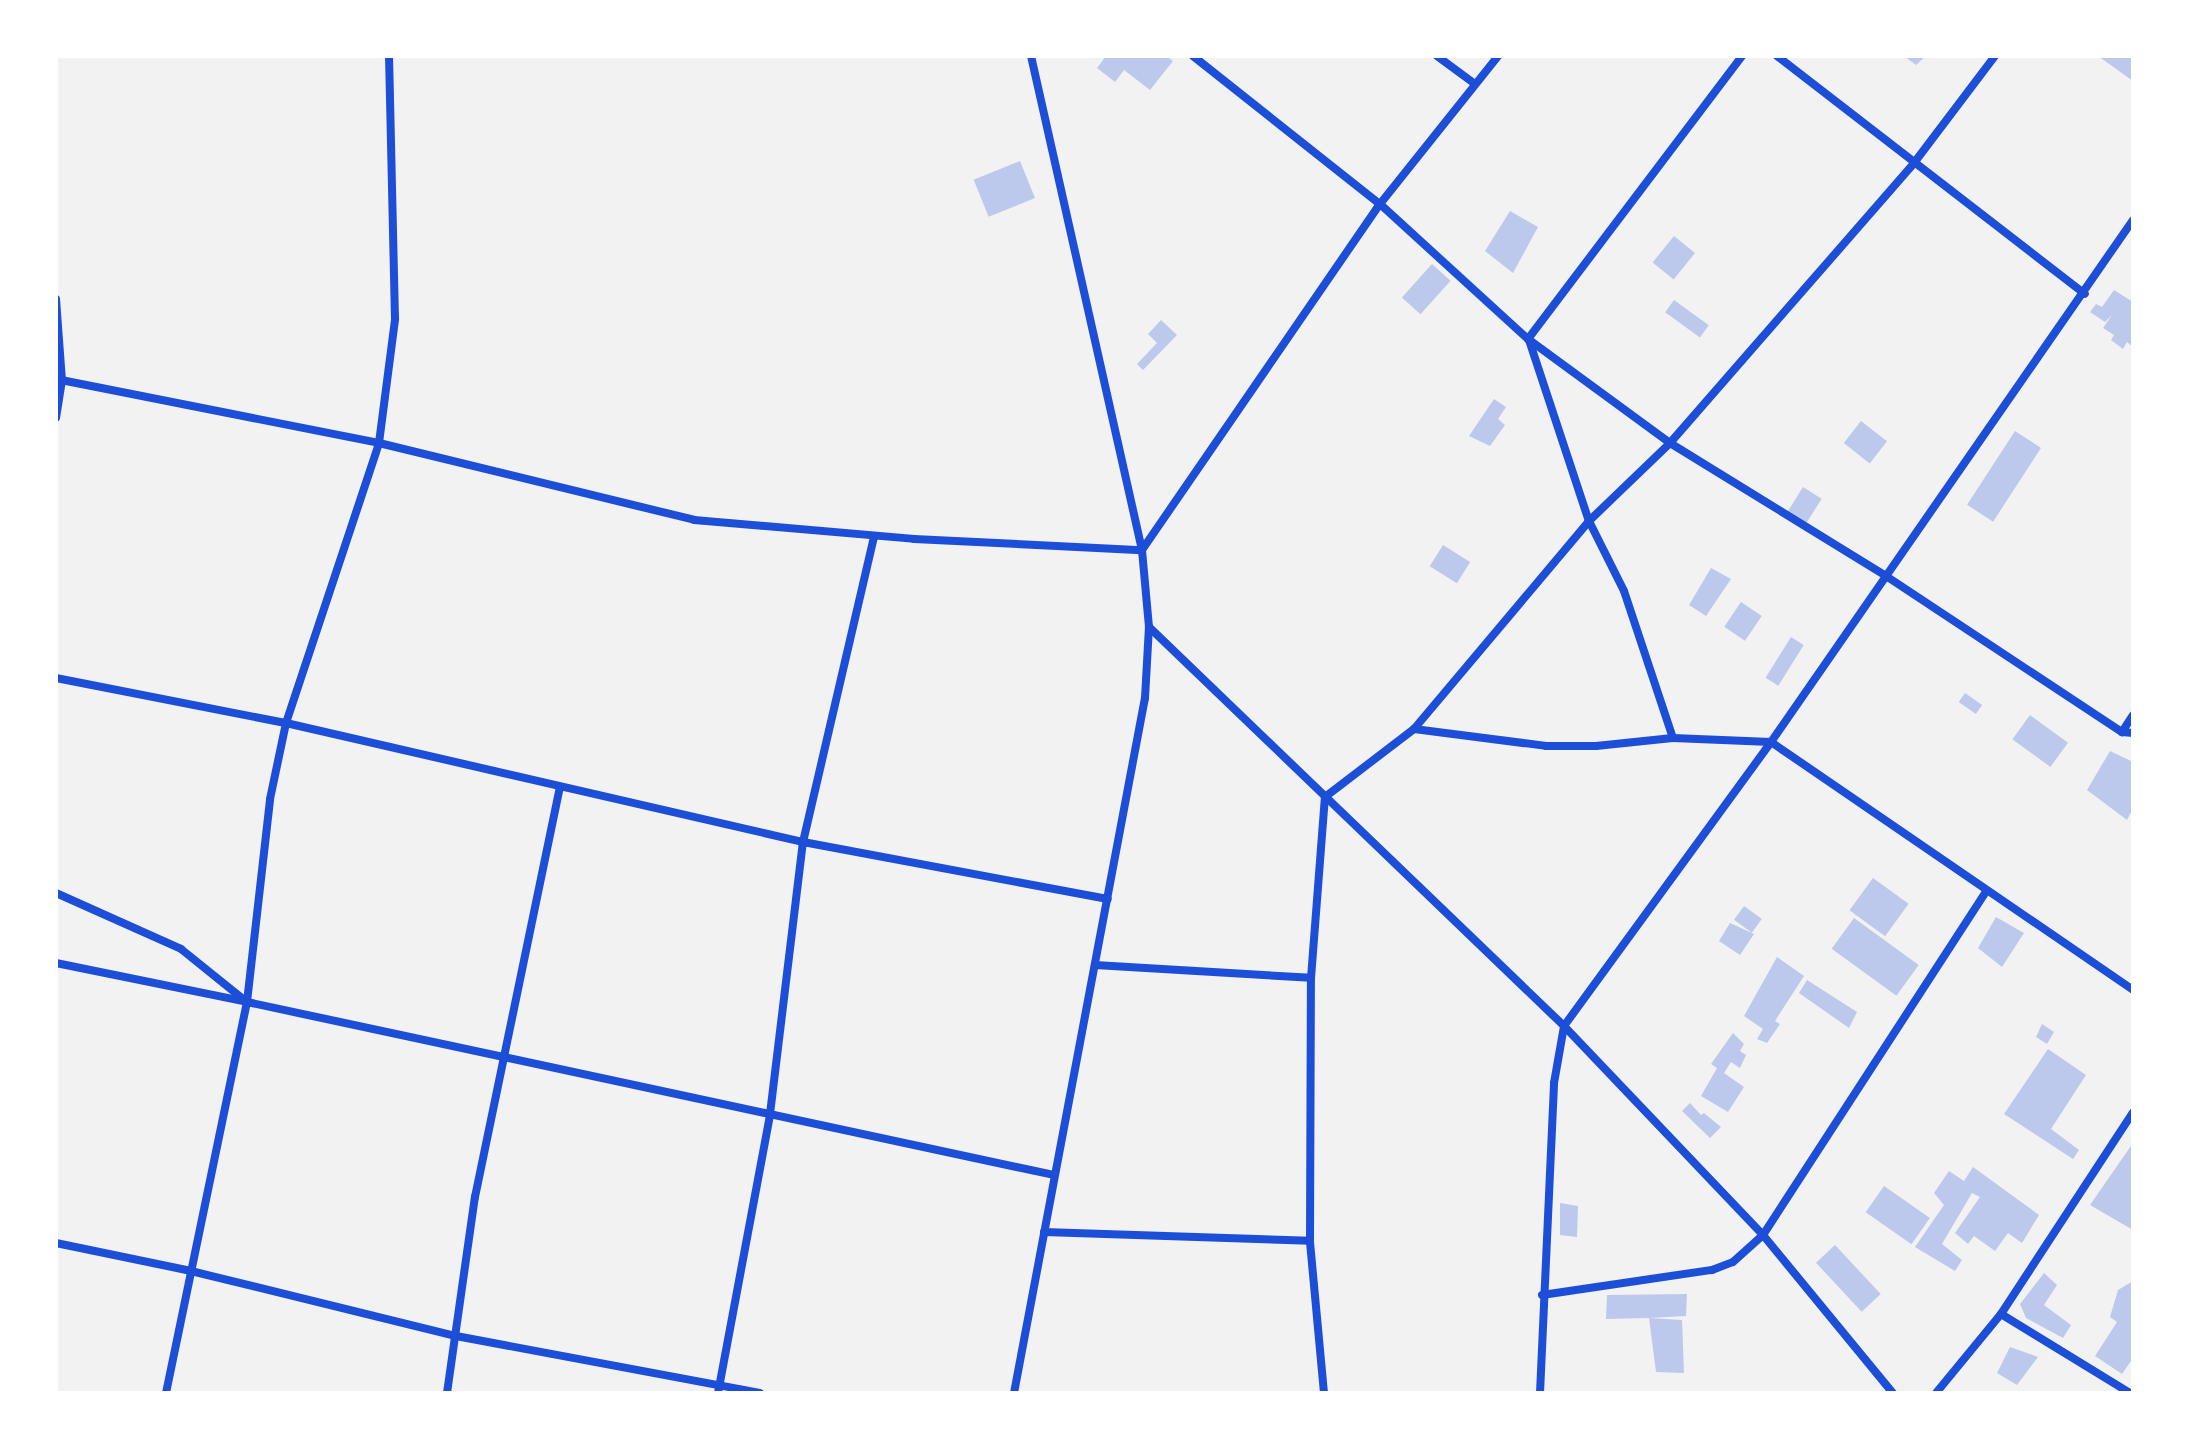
<!DOCTYPE html>
<style>
body{margin:0}
#map{position:relative;width:2189px;height:1449px;overflow:hidden;background:#f2f2f2;font-family:Rubik,sans-serif}
div>[style]{position:absolute}
.building>*{inset:0;background:#bdc9ec;transform-origin:0 0}
.minor>*{height:8px;margin:-4px;padding:0 4px;transform-origin:4px;border-radius:4px;background:#1d4ed8}
span{translate:-50% -50%;white-space:nowrap;text-align:center;line-height:1.15;-webkit-text-stroke:6px #fff;paint-order:stroke}
.frame{position:absolute;inset:0;border:58px solid #fff;pointer-events:none}
</style>
<div id="map">
<div class="building">
<i style="clip-path:polygon(1106px 56px,1166px 56px,1173px 61px,1150px 90px,1124px 70px,1115px 82px,1097px 68px)"></i>
<i style="clip-path:polygon(1904px 56px,1926px 56px,1916px 65px)"></i>
<i style="clip-path:polygon(2098px 56px,2133px 56px,2133px 81px)"></i>
<i style="left:1020px;top:161px;width:40px;height:50px;rotate:68deg"></i>
<i style="clip-path:polygon(1510px 211px,1538px 227px,1513px 273px,1485px 251px)"></i>
<i style="left:1674px;top:236px;width:27px;height:34px;rotate:39deg"></i>
<i style="left:1432px;top:264px;width:25px;height:45px;rotate:42deg"></i>
<i style="clip-path:polygon(2114px 290px,2133px 302px,2133px 347px,2127px 342px,2123px 349px,2111px 340px,2114px 335px,2103px 328px,2112px 315px,2105px 322px,2090px 312px,2096px 304px,2102px 307px)"></i>
<i style="left:1674px;top:300px;width:43px;height:15px;rotate:36deg"></i>
<i style="clip-path:polygon(1161px 320px,1177px 335px,1143px 370px,1137px 364px,1157px 343px,1148px 334px)"></i>
<i style="clip-path:polygon(1494px 399px,1506px 407px,1498px 419px,1505px 425px,1490px 446px,1469px 436px)"></i>
<i style="left:1861px;top:421px;width:33px;height:28px;rotate:38deg"></i>
<i style="left:2015px;top:431px;width:31px;height:88px;rotate:33deg"></i>
<i style="left:1803px;top:487px;width:22px;height:29px;rotate:32deg"></i>
<i style="left:1443px;top:545px;width:32px;height:25px;rotate:32deg"></i>
<i style="clip-path:polygon(1711px 568px,1731px 579px,1706px 616px,1689px 605px)"></i>
<i style="left:1741px;top:602px;width:25px;height:30px;rotate:34deg"></i>
<i style="left:1791px;top:637px;width:15px;height:48px;rotate:32deg"></i>
<i style="left:1965px;top:693px;width:21px;height:11px;rotate:35deg"></i>
<i style="left:2030px;top:715px;width:47px;height:30px;rotate:36deg"></i>
<i style="clip-path:polygon(2110px 751px,2133px 762px,2133px 808px,2127px 820px,2087px 790px)"></i>
<i style="left:1873px;top:878px;width:44px;height:40px;rotate:36deg"></i>
<i style="left:1744px;top:906px;width:22px;height:17px;rotate:36deg"></i>
<i style="clip-path:polygon(1996px 917px,2024px 933px,2002px 967px,1978px 948px)"></i>
<i style="left:1854px;top:918px;width:80px;height:38px;rotate:36deg"></i>
<i style="clip-path:polygon(1730px 923px,1754px 934px,1740px 955px,1719px 941px)"></i>
<i style="clip-path:polygon(1777px 957px,1804px 976px,1775px 1021px,1780px 1024px,1767px 1043px,1757px 1039px,1763px 1029px,1744px 1016px)"></i>
<i style="clip-path:polygon(1807px 980px,1857px 1012px,1849px 1028px,1799px 993px)"></i>
<i style="clip-path:polygon(2042px 1024px,2054px 1032px,2047px 1044px,2036px 1037px)"></i>
<i style="clip-path:polygon(1733px 1033px,1744px 1044px,1740px 1051px,1746px 1055px,1740px 1068px,1731px 1062px,1724px 1073px,1744px 1087px,1728px 1112px,1701px 1096px,1717px 1068px,1711px 1064px)"></i>
<i style="clip-path:polygon(2048px 1049px,2086px 1075px,2051px 1129px,2079px 1150px,2073px 1159px,2004px 1114px)"></i>
<i style="clip-path:polygon(1690px 1103px,1701px 1115px,1704px 1113px,1721px 1127px,1710px 1138px,1682px 1111px)"></i>
<i style="clip-path:polygon(2133px 1143px,2133px 1230px,2090px 1205px)"></i>
<i style="clip-path:polygon(1973px 1167px,2039px 1215px,2022px 1243px,2008px 1233px,1995px 1251px,1974px 1236px,1968px 1244px,1955px 1233px,1980px 1197px,1972px 1193px,1942px 1244px,1962px 1260px,1955px 1271px,1915px 1247px,1944px 1205px,1934px 1193px,1949px 1171px,1964px 1181px)"></i>
<i style="left:1884px;top:1186px;width:56px;height:32px;rotate:35deg"></i>
<i style="clip-path:polygon(1560px 1203px,1578px 1206px,1577px 1237px,1560px 1235px)"></i>
<i style="left:1835px;top:1245px;width:67px;height:26px;rotate:47deg"></i>
<i style="clip-path:polygon(2044px 1273px,2057px 1285px,2044px 1305px,2071px 1325px,2063px 1338px,2026px 1318px,2020px 1304px)"></i>
<i style="clip-path:polygon(2133px 1281px,2133px 1358px,2122px 1374px,2095px 1356px,2117px 1322px,2110px 1317px,2118px 1290px)"></i>
<i style="clip-path:polygon(1687px 1294px,1686px 1316px,1649px 1318px,1682px 1320px,1684px 1373px,1656px 1372px,1649px 1318px,1606px 1319px,1607px 1295px)"></i>
<i style="clip-path:polygon(2010px 1347px,2038px 1357px,2017px 1385px,1997px 1373px)"></i>
</div>
<div class="minor">
<i style="left:1193px;top:56px;width:238px;rotate:38.4deg"></i>
<i style="left:1380px;top:204px;width:200px;rotate:42.4deg"></i>
<i style="left:1528px;top:339px;width:176px;rotate:36.2deg"></i>
<i style="left:1670px;top:443px;width:254px;rotate:31.6deg"></i>
<i style="left:1886px;top:576px;width:283px;rotate:33.5deg"></i>
<i style="left:2122px;top:732px;width:11px;rotate:5deg"></i>
<i style="left:1437px;top:56px;width:47px;rotate:36.4deg"></i>
<i style="left:1777px;top:56px;width:389px;rotate:37.7deg"></i>
<i style="left:56px;top:299px;width:81px;rotate:85.8deg"></i>
<i style="left:62px;top:380px;width:38px;rotate:99deg"></i>
<i style="left:1528px;top:339px;width:355px;rotate:-52.9deg"></i>
<i style="left:1529px;top:340px;width:191px;rotate:71.7deg"></i>
<i style="left:1589px;top:521px;width:78px;rotate:63.4deg"></i>
<i style="left:1624px;top:591px;width:155px;rotate:71.6deg"></i>
<i style="left:56px;top:379px;width:329px;rotate:11.2deg"></i>
<i style="left:379px;top:443px;width:324px;rotate:13.7deg"></i>
<i style="left:694px;top:520px;width:221px;rotate:4.9deg"></i>
<i style="left:914px;top:539px;width:228px;rotate:2.8deg"></i>
<i style="left:1142px;top:550px;width:420px;rotate:-55.5deg"></i>
<i style="left:1380px;top:204px;width:189px;rotate:-51.4deg"></i>
<i style="left:1149px;top:627px;width:576px;rotate:43.87deg"></i>
<i style="left:1564px;top:1026px;width:289px;rotate:46.4deg"></i>
<i style="left:1763px;top:1235px;width:205px;rotate:50.6deg"></i>
<i style="left:56px;top:678px;width:234px;rotate:11.1deg"></i>
<i style="left:286px;top:723px;width:531px;rotate:12.96deg"></i>
<i style="left:803px;top:842px;width:310px;rotate:10.6deg"></i>
<i style="left:1414px;top:729px;width:272px;rotate:-49.9deg"></i>
<i style="left:1589px;top:521px;width:112px;rotate:-43.9deg"></i>
<i style="left:1670px;top:443px;width:371px;rotate:-48.9deg"></i>
<i style="left:1914px;top:163px;width:134px;rotate:-52.9deg"></i>
<i style="left:2122px;top:732px;width:20px;rotate:-57deg"></i>
<i style="left:56px;top:893px;width:137px;rotate:24.1deg"></i>
<i style="left:181px;top:949px;width:85px;rotate:38.8deg"></i>
<i style="left:247px;top:1002px;width:825px;rotate:12.1deg"></i>
<i style="left:56px;top:963px;width:190px;rotate:11.5deg"></i>
<i style="left:1095px;top:965px;width:216px;rotate:3.4deg"></i>
<i style="left:1044px;top:1232px;width:266px;rotate:1.9deg"></i>
<i style="left:56px;top:1243px;width:138px;rotate:11.7deg"></i>
<i style="left:191px;top:1271px;width:273px;rotate:13.8deg"></i>
<i style="left:456px;top:1336px;width:309px;rotate:10.6deg"></i>
<i style="left:1542px;top:1295px;width:172px;rotate:-8.4deg"></i>
<i style="left:1712px;top:1270px;width:22px;rotate:-21deg"></i>
<i style="left:1733px;top:1262px;width:40px;rotate:-42deg"></i>
<i style="left:1763px;top:1235px;width:410px;rotate:-57deg"></i>
<i style="left:2001px;top:1314px;width:151px;rotate:31.5deg"></i>
<i style="left:166px;top:1393px;width:399px;rotate:-78.3deg"></i>
<i style="left:247px;top:1002px;width:204px;rotate:-83.5deg"></i>
<i style="left:270px;top:799px;width:78px;rotate:-78.1deg"></i>
<i style="left:286px;top:723px;width:295px;rotate:-71.6deg"></i>
<i style="left:379px;top:443px;width:125px;rotate:-82.6deg"></i>
<i style="left:395px;top:319px;width:263px;rotate:-91.3deg"></i>
<i style="left:447px;top:1393px;width:198px;rotate:-81.9deg"></i>
<i style="left:475px;top:1197px;width:419px;rotate:-78.3deg"></i>
<i style="left:718px;top:1393px;width:284px;rotate:-79.4deg"></i>
<i style="left:770px;top:1114px;width:274px;rotate:-83.1deg"></i>
<i style="left:803px;top:842px;width:314px;rotate:-76.9deg"></i>
<i style="left:1014px;top:1393px;width:707px;rotate:-79.33deg"></i>
<i style="left:1145px;top:698px;width:71px;rotate:-86.8deg"></i>
<i style="left:1149px;top:627px;width:77px;rotate:-95.2deg"></i>
<i style="left:1142px;top:550px;width:506px;rotate:-102.66deg"></i>
<i style="left:1324px;top:1393px;width:153px;rotate:-95.3deg"></i>
<i style="left:1310px;top:1241px;width:263px;rotate:-89.8deg"></i>
<i style="left:1311px;top:978px;width:182px;rotate:-85.6deg"></i>
<i style="left:1325px;top:797px;width:112px;rotate:-37.4deg"></i>
<i style="left:1414px;top:729px;width:133px;rotate:7.3deg"></i>
<i style="left:1546px;top:746px;width:50px"></i>
<i style="left:1596px;top:746px;width:77px;rotate:-5.9deg"></i>
<i style="left:1673px;top:738px;width:98px;rotate:2.3deg"></i>
<i style="left:1771px;top:742px;width:439px;rotate:34.4deg"></i>
<i style="left:1540px;top:1393px;width:310px;rotate:-87.4deg"></i>
<i style="left:1554px;top:1083px;width:58px;rotate:-80deg"></i>
<i style="left:1564px;top:1026px;width:351px;rotate:-53.9deg"></i>
<i style="left:1771px;top:742px;width:635px;rotate:-55.26deg"></i>
<i style="left:1936px;top:1393px;width:102px;rotate:-50.6deg"></i>
<i style="left:2001px;top:1314px;width:241px;rotate:-56.8deg"></i>
</div>
<div class="frame"></div>
</div>
